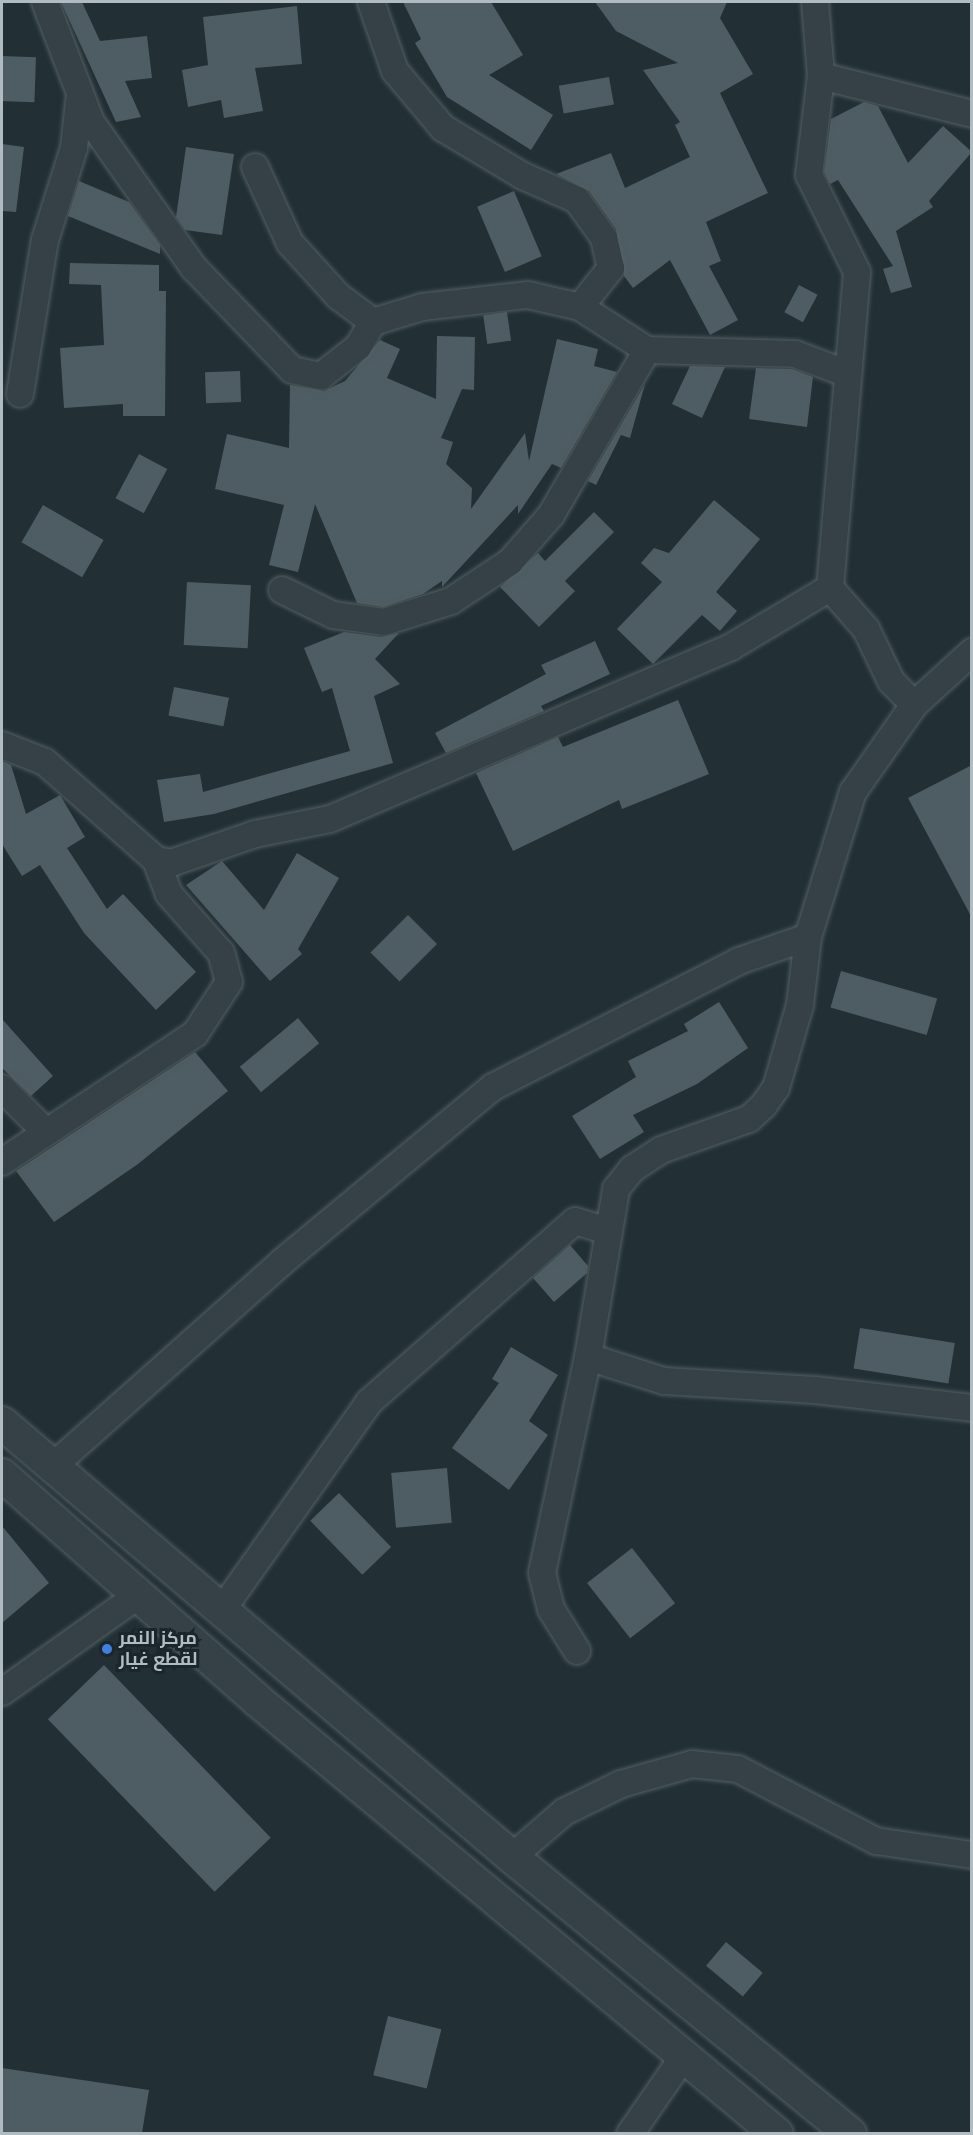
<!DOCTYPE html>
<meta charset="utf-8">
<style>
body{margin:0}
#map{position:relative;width:973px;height:2135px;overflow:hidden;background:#223035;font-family:Karla,Cairo,sans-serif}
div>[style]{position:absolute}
.building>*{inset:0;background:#4e5d63;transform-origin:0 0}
.roads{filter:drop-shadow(0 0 2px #535f63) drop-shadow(0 0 2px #535f63)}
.minor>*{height:26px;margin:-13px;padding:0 13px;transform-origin:13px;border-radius:13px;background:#354146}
.tertiary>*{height:32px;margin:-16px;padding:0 16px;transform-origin:16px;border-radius:16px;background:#354146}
.dots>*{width:16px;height:16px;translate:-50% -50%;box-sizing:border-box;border:3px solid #1b262a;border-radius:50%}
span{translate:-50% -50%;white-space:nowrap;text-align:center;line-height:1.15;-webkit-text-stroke:6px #1b262a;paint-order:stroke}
.poi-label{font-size:18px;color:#b0bcc2;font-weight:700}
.left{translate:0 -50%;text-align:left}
.frame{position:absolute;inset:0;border:3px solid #b0bcc2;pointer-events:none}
</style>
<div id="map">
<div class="building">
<i style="clip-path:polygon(61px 2px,82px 2px,100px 41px,147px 36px,152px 78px,125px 81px,141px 117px,116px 122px)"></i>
<i style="clip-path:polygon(403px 2px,491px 2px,523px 55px,489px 75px,553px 115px,531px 150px,447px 97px,415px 43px,421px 39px)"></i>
<i style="clip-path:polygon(595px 2px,727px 2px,720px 18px,753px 74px,720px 93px,768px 193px,706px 222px,721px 261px,709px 266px,738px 320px,710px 335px,670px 260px,633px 288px,624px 276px,616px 229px,589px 191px,556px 174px,611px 153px,625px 188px,690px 157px,675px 125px,680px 122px,643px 70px,678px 63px,616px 31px)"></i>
<i style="clip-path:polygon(297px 6px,302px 64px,255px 68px,263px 111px,224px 118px,221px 100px,188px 107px,182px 70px,208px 65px,203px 17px)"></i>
<i style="left:2px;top:56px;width:34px;height:45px;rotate:2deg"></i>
<i style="left:609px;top:77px;width:28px;height:51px;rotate:80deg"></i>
<i style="clip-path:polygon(864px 102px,878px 106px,908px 163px,943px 126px,972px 152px,929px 201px,933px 207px,896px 231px,912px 287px,891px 293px,883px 269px,893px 266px,838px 180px,830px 184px,824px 172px,831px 119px)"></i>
<i style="clip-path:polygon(2px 144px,24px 147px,16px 212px,2px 211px)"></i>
<i style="clip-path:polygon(186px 147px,234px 154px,222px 235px,185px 230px,176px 217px)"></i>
<i style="clip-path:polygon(79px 181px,129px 202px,160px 245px,160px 254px,68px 216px)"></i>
<i style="left:514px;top:191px;width:71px;height:40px;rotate:67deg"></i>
<i style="clip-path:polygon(70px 263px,159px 265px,159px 291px,166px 291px,165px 416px,123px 416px,123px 404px,64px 408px,60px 348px,104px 345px,101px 285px,69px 284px)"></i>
<i style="left:799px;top:285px;width:21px;height:31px;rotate:28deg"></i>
<i style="left:507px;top:312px;width:29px;height:24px;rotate:82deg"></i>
<i style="clip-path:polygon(437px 336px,475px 337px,474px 390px,462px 389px,441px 438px,453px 442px,446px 464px,472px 488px,471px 509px,525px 433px,529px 461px,557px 339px,598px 349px,594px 366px,617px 372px,561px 468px,552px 464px,518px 514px,518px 505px,442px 587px,442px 581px,423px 594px,383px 607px,357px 603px,315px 504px,298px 572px,269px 565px,284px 505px,215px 489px,227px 434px,289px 448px,290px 385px,324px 391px,345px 381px,380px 340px,400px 349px,387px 378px,436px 399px)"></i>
<i style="clip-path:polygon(690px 366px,725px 367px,702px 418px,672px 404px)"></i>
<i style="clip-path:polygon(756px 368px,792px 369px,813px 377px,807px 427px,749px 419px)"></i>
<i style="left:240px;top:371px;width:31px;height:35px;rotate:88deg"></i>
<i style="clip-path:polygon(645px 384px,630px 438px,621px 435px,596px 485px,588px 481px)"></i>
<i style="left:139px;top:454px;width:32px;height:50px;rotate:28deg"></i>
<i style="clip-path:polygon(714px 500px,760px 539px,716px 592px,737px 611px,720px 631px,702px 615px,653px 664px,617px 629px,662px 582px,641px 563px,654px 548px,669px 553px)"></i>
<i style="left:43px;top:505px;width:70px;height:43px;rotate:30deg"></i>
<i style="clip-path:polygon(594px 512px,614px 532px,565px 581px,575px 591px,539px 627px,500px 587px,538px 553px,545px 561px)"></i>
<i style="left:187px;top:582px;width:64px;height:63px;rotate:3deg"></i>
<i style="clip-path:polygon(344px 632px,382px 637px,399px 633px,375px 659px,400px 684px,374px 696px,393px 763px,214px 814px,164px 822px,157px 780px,200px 774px,203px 792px,350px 751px,332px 688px,322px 692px,304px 648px)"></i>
<i style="clip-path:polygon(595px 641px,610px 674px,541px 706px,544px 711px,446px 753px,435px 733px,546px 674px,541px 665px)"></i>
<i style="left:174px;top:687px;width:56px;height:29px;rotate:11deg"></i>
<i style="clip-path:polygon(678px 700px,709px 774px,622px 809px,619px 800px,513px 851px,476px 773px,558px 737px,563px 747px)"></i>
<i style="clip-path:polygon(2px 761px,11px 765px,26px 814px,60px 795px,85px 837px,67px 848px,107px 909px,123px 894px,196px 972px,156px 1010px,84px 933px,40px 865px,22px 876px,2px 844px)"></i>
<i style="clip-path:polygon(972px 765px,972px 918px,908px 798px)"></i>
<i style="clip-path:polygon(297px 853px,339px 878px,298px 949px,302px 954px,270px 981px,186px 885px,222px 861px,264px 910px)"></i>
<i style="left:408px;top:915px;width:41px;height:53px;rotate:45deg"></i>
<i style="left:841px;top:971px;width:100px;height:38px;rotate:16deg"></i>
<i style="clip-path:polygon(719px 1002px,748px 1048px,697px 1084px,633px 1115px,644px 1132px,600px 1159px,572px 1116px,636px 1077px,628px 1061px,688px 1031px,684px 1024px)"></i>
<i style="left:298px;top:1018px;width:33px;height:76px;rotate:50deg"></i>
<i style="clip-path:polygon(2px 1019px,53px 1076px,31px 1096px,2px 1068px)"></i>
<i style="clip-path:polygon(195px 1052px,228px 1091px,138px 1164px,54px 1222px,16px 1171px)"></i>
<i style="clip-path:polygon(570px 1245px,588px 1266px,587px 1273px,554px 1302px,533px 1278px)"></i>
<i style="left:860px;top:1328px;width:96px;height:41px;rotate:9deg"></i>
<i style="clip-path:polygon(511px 1347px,558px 1375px,529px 1421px,548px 1435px,509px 1490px,452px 1448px,499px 1383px,492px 1379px)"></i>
<i style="left:447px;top:1468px;width:55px;height:56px;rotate:85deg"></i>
<i style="left:339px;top:1493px;width:75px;height:40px;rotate:46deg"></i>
<i style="clip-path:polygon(2px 1526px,49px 1583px,2px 1623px)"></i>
<i style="left:632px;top:1548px;width:70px;height:57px;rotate:52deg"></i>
<i style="left:104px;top:1665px;width:240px;height:78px;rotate:46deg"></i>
<i style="left:726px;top:1942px;width:48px;height:31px;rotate:40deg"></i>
<i style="left:388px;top:2016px;width:55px;height:61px;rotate:14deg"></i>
<i style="clip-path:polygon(2px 2068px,149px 2090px,142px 2133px,2px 2133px)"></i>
</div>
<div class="roads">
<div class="minor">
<i style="left:45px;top:2px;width:129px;rotate:69deg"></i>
<i style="left:91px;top:122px;width:179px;rotate:54.8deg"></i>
<i style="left:194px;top:268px;width:141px;rotate:46.1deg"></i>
<i style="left:292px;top:370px;width:30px;rotate:12deg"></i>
<i style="left:321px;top:376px;width:47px;rotate:-38.1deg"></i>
<i style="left:358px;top:347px;width:29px;rotate:-59deg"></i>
<i style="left:373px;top:322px;width:51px;rotate:-17deg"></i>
<i style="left:422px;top:307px;width:107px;rotate:-6.5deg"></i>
<i style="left:528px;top:295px;width:53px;rotate:13deg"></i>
<i style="left:580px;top:307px;width:80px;rotate:32.7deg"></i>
<i style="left:647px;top:350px;width:148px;rotate:1.5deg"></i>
<i style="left:795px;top:354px;width:57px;rotate:20.7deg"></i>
<i style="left:371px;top:2px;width:73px;rotate:70.8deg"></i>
<i style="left:395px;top:71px;width:75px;rotate:49.9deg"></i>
<i style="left:443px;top:128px;width:93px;rotate:31deg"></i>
<i style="left:523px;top:176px;width:59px;rotate:24deg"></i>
<i style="left:577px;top:200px;width:47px;rotate:54.6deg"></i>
<i style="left:604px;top:238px;width:31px;rotate:77deg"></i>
<i style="left:611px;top:268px;width:50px;rotate:128.5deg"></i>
<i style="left:821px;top:76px;width:156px;rotate:14.1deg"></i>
<i style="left:255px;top:167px;width:84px;rotate:65.3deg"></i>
<i style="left:290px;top:243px;width:72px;rotate:47.8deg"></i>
<i style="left:338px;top:296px;width:44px;rotate:36.6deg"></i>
<i style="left:20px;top:394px;width:156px;rotate:-80.8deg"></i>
<i style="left:45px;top:240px;width:96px;rotate:-72.5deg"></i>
<i style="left:74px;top:148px;width:47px;rotate:-83.9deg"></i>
<i style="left:830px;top:588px;width:55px;rotate:48.7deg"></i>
<i style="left:866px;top:629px;width:58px;rotate:64.3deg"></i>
<i style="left:891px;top:681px;width:33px;rotate:46deg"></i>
<i style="left:282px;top:590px;width:57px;rotate:26.1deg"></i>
<i style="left:333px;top:615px;width:51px;rotate:7.8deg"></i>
<i style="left:384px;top:622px;width:70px;rotate:-17.4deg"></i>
<i style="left:451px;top:601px;width:71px;rotate:-33.5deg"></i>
<i style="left:510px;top:562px;width:62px;rotate:-48.9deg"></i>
<i style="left:551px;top:515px;width:191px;rotate:-59.8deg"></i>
<i style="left:2px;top:745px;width:46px;rotate:21.6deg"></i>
<i style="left:45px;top:762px;width:148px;rotate:41.4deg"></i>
<i style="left:156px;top:860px;width:15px;rotate:11deg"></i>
<i style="left:171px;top:863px;width:89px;rotate:-19deg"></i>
<i style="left:255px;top:834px;width:76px;rotate:-11.3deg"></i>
<i style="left:330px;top:819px;width:436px;rotate:-23.2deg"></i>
<i style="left:731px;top:647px;width:115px;rotate:-30.8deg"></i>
<i style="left:830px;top:588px;width:317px;rotate:-85.1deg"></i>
<i style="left:857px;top:272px;width:108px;rotate:-116.3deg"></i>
<i style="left:809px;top:175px;width:100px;rotate:-83.1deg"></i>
<i style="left:821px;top:76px;width:74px;rotate:-94.6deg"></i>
<i style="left:2px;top:1088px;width:62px;rotate:45deg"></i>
<i style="left:2px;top:1162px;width:232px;rotate:-33.6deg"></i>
<i style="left:195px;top:1034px;width:62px;rotate:-56.8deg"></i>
<i style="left:229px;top:982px;width:30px;rotate:-105deg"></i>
<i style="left:221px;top:953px;width:79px;rotate:-131.4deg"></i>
<i style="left:169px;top:894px;width:36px;rotate:-111deg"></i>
<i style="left:588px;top:1357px;width:80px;rotate:17.5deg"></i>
<i style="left:664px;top:1381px;width:151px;rotate:3.4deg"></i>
<i style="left:815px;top:1390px;width:158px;rotate:6.5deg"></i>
<i style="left:51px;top:1468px;width:310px;rotate:-41.7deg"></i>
<i style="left:282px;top:1262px;width:274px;rotate:-39.7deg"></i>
<i style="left:493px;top:1087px;width:276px;rotate:-27.1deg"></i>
<i style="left:739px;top:961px;width:73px;rotate:-19.2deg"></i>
<i style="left:808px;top:937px;width:152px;rotate:-72.8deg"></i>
<i style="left:853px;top:792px;width:106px;rotate:-55deg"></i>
<i style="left:914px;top:705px;width:79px;rotate:-42.4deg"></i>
<i style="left:222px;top:1610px;width:255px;rotate:-54.7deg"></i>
<i style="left:369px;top:1402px;width:274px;rotate:-41.3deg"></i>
<i style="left:575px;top:1221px;width:34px;rotate:17deg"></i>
<i style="left:577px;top:1651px;width:49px;rotate:-121.8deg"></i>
<i style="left:551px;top:1609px;width:37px;rotate:-104deg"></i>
<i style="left:542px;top:1573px;width:221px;rotate:-78deg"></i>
<i style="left:588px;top:1357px;width:170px;rotate:-80.5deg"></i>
<i style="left:616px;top:1189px;width:26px;rotate:-51deg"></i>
<i style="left:632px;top:1169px;width:35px;rotate:-33deg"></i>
<i style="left:661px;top:1150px;width:93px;rotate:-19.4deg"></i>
<i style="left:749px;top:1119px;width:21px;rotate:-43deg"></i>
<i style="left:764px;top:1105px;width:21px;rotate:-55deg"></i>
<i style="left:776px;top:1088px;width:86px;rotate:-73.9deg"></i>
<i style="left:800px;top:1005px;width:68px;rotate:-83.3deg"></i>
<i style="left:2px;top:1692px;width:166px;rotate:-35.4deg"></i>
<i style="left:512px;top:1857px;width:69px;rotate:-40.9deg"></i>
<i style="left:564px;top:1812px;width:64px;rotate:-26.2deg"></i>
<i style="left:621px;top:1784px;width:74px;rotate:-15.7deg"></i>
<i style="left:692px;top:1764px;width:46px;rotate:6.2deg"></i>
<i style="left:738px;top:1769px;width:156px;rotate:27.6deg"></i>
<i style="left:876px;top:1841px;width:97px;rotate:8.3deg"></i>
<i style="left:630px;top:2134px;width:95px;rotate:-55.3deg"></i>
</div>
<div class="tertiary">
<i style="left:2px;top:1423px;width:670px;rotate:40.4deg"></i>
<i style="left:512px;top:1857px;width:437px;rotate:39.3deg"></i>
<i style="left:2px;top:1475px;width:340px;rotate:41.4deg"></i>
<i style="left:257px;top:1700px;width:677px;rotate:39.85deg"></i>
</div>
</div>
<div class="dots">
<i style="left:107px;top:1649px;background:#3f7fe0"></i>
</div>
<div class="poi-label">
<span class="left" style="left:119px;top:1649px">مركز النمر<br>لقطع غيار</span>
</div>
<div class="frame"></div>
</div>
